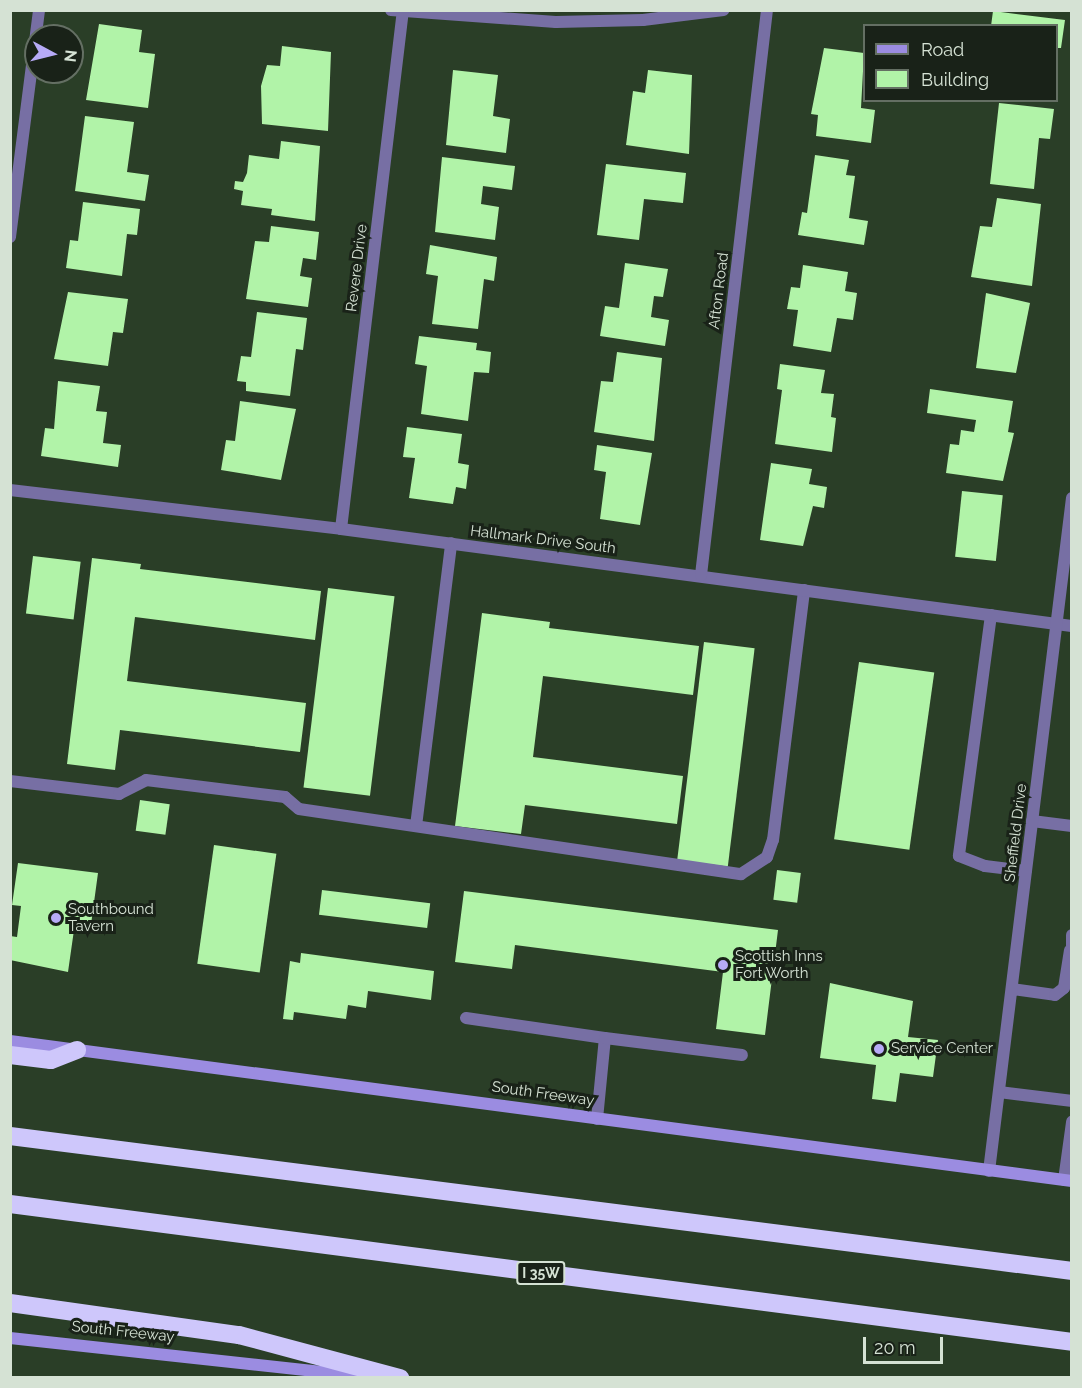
<!DOCTYPE html>
<style>
body{margin:0}
#map{position:relative;width:1082px;height:1388px;overflow:hidden;background:#2a3e27;font-family:Raleway,sans-serif}
div>[style]{position:absolute}
.building>*{inset:0;background:#b1f3a8;transform-origin:0 0}
.service>*{height:12px;margin:-6px;padding:0 6px;transform-origin:6px;border-radius:6px;background:#776fa4}
.minor>*{height:12px;margin:-6px;padding:0 6px;transform-origin:6px;border-radius:6px;background:#776fa4}
.secondary>*{height:12px;margin:-6px;padding:0 6px;transform-origin:6px;border-radius:6px;background:#9b8ce1}
.motorway>*{height:18px;margin:-9px;padding:0 9px;transform-origin:9px;border-radius:9px;background:#cec7fb}
.dots>*{width:16px;height:16px;translate:-50% -50%;box-sizing:border-box;border:3px solid #192218;border-radius:50%}
span{translate:-50% -50%;white-space:nowrap;text-align:center;line-height:1.15;-webkit-text-stroke:6px #192218;paint-order:stroke}
.shield-label span{padding:2px 4px;background:#192218;border:2px solid;border-radius:4px;-webkit-text-stroke-width:0}
.shield-label{font-size:14px;color:#d5e2d4;font-weight:700}
.street-label{font-size:15px;color:#d5e2d4}
.poi-label{font-size:15px;color:#d5e2d4}
.left{translate:0 -50%;text-align:left}
.frame{position:absolute;inset:0;border:12px solid #d5e2d4;pointer-events:none}
.legend{position:absolute;left:863px;top:24px;width:195px;height:78px;box-sizing:border-box;background:#192218;border:2px solid #646f63;margin:0;padding:8px 10px;list-style:none;font-size:18px;color:#d5e2d4}
.legend li{display:flex;align-items:center;gap:12px;height:30px}
.legend b{width:30px;border:2px solid #646f63}
.north{position:absolute;left:24px;top:24px;width:60px;height:60px;box-sizing:border-box;background:#192218;border:2px solid #646f63;border-radius:50%;rotate:97deg;font-size:16px;font-weight:700;line-height:24px;text-align:center;color:#d5e2d4}
.north::after{content:'';display:block;margin:auto;width:21px;height:27px;background:#b7abf7;clip-path:polygon(50% 0,100% 100%,50% 72%,0 100%)}
.scale{position:absolute;left:863px;top:1337px;width:80px;height:27px;box-sizing:border-box;border:3px solid #d5e2d4;border-top:0;padding-left:8px;font-size:18px;line-height:21px;white-space:nowrap;color:#d5e2d4;-webkit-text-stroke:4px #192218;paint-order:stroke}
</style>
<div id="map">
<div class="building">
<i style="clip-path:polygon(993px 11px,1065px 20px,1061px 48px,1056px 48px,1056px 26px,991px 26px)"></i>
<i style="clip-path:polygon(99px 24px,142px 30px,139px 52px,155px 54px,148px 108px,86px 100px)"></i>
<i style="clip-path:polygon(282px 46px,331px 52px,328px 131px,262px 124px,261px 86px,267px 65px,280px 66px)"></i>
<i style="clip-path:polygon(824px 48px,864px 53px,861px 108px,875px 110px,871px 143px,816px 136px,818px 115px,811px 114px)"></i>
<i style="clip-path:polygon(453px 70px,498px 75px,493px 116px,510px 119px,506px 153px,446px 145px)"></i>
<i style="clip-path:polygon(648px 70px,692px 75px,689px 154px,626px 145px,633px 91px,645px 93px)"></i>
<i style="clip-path:polygon(999px 103px,1054px 109px,1050px 139px,1039px 138px,1034px 189px,990px 184px)"></i>
<i style="clip-path:polygon(85px 116px,134px 122px,127px 172px,149px 175px,145px 201px,75px 191px)"></i>
<i style="clip-path:polygon(281px 141px,320px 146px,315px 221px,271px 215px,272px 209px,241px 205px,243px 191px,234px 189px,235px 181px,243px 182px,247px 173px,249px 155px,279px 159px)"></i>
<i style="clip-path:polygon(815px 155px,849px 160px,846px 175px,855px 176px,849px 218px,868px 221px,864px 245px,798px 235px,802px 212px,807px 213px)"></i>
<i style="clip-path:polygon(442px 157px,515px 166px,512px 190px,483px 186px,481px 204px,499px 207px,495px 240px,435px 232px)"></i>
<i style="clip-path:polygon(606px 164px,686px 173px,683px 203px,644px 199px,639px 240px,597px 235px)"></i>
<i style="clip-path:polygon(997px 198px,1041px 204px,1032px 286px,971px 277px,980px 226px,992px 227px)"></i>
<i style="clip-path:polygon(83px 202px,140px 209px,137px 235px,127px 234px,122px 276px,66px 268px,70px 240px,78px 241px)"></i>
<i style="clip-path:polygon(271px 226px,319px 232px,316px 260px,303px 258px,300px 276px,312px 278px,308px 307px,246px 299px,255px 241px,269px 242px)"></i>
<i style="clip-path:polygon(430px 245px,497px 257px,494px 281px,484px 279px,478px 329px,432px 324px,438px 276px,426px 274px)"></i>
<i style="clip-path:polygon(625px 263px,668px 269px,663px 297px,654px 296px,651px 317px,669px 320px,665px 346px,600px 336px,605px 306px,619px 308px)"></i>
<i style="clip-path:polygon(803px 265px,848px 272px,845px 291px,857px 293px,853px 320px,837px 318px,831px 352px,793px 346px,798px 310px,787px 309px,791px 287px,800px 288px)"></i>
<i style="clip-path:polygon(68px 292px,128px 299px,123px 333px,113px 332px,108px 366px,54px 359px)"></i>
<i style="clip-path:polygon(986px 293px,1030px 303px,1016px 373px,976px 368px)"></i>
<i style="clip-path:polygon(257px 312px,307px 318px,303px 350px,296px 349px,290px 396px,246px 391px,246px 382px,237px 381px,241px 356px,251px 357px)"></i>
<i style="clip-path:polygon(419px 336px,477px 343px,476px 350px,491px 352px,489px 373px,474px 372px,468px 421px,421px 414px,427px 366px,415px 364px)"></i>
<i style="clip-path:polygon(617px 352px,662px 358px,654px 441px,594px 432px,601px 381px,613px 382px)"></i>
<i style="clip-path:polygon(780px 364px,825px 370px,821px 393px,834px 394px,831px 417px,836px 418px,832px 452px,775px 444px,782px 390px,777px 389px)"></i>
<i style="clip-path:polygon(58px 381px,100px 386px,96px 411px,107px 412px,103px 443px,121px 445px,118px 467px,41px 456px,45px 428px,54px 429px)"></i>
<i style="clip-path:polygon(930px 389px,1013px 401px,1008px 432px,1014px 433px,1003px 481px,946px 473px,950px 444px,959px 445px,961px 430px,974px 432px,976px 420px,927px 413px)"></i>
<i style="clip-path:polygon(240px 401px,296px 409px,281px 480px,221px 470px,226px 440px,235px 441px)"></i>
<i style="clip-path:polygon(407px 427px,462px 434px,458px 463px,469px 465px,466px 489px,456px 487px,453px 504px,409px 498px,415px 458px,403px 457px)"></i>
<i style="clip-path:polygon(597px 445px,652px 453px,640px 525px,600px 519px,606px 472px,594px 470px)"></i>
<i style="clip-path:polygon(771px 463px,812px 469px,809px 484px,827px 487px,824px 508px,813px 506px,803px 546px,760px 540px)"></i>
<i style="left:962px;top:491px;width:41px;height:66px;rotate:6deg"></i>
<i style="left:33px;top:556px;width:48px;height:58px;rotate:7deg"></i>
<i style="clip-path:polygon(92px 558px,141px 564px,140px 569px,321px 591px,315px 640px,135px 617px,127px 681px,306px 703px,300px 752px,120px 730px,115px 770px,67px 764px)"></i>
<i style="left:328px;top:588px;width:67px;height:201px;rotate:7deg"></i>
<i style="clip-path:polygon(482px 613px,550px 622px,549px 628px,699px 646px,693px 695px,543px 676px,533px 757px,683px 776px,677px 824px,525px 805px,521px 834px,455px 826px)"></i>
<i style="left:704px;top:642px;width:51px;height:220px;rotate:7deg"></i>
<i style="left:859px;top:662px;width:76px;height:179px;rotate:8deg"></i>
<i style="left:140px;top:800px;width:30px;height:31px;rotate:8deg"></i>
<i style="left:214px;top:845px;width:63px;height:120px;rotate:8deg"></i>
<i style="clip-path:polygon(18px 863px,98px 873px,90px 932px,74px 930px,68px 972px,10px 960px,10px 936px,17px 937px,21px 906px,12px 905px)"></i>
<i style="left:777px;top:870px;width:24px;height:30px;rotate:7deg"></i>
<i style="left:322px;top:890px;width:109px;height:25px;rotate:7deg"></i>
<i style="clip-path:polygon(464px 891px,778px 930px,765px 1035px,716px 1029px,723px 972px,515px 945px,512px 969px,455px 962px)"></i>
<i style="clip-path:polygon(301px 953px,434px 971px,431px 1000px,368px 991px,366px 1008px,348px 1005px,346px 1019px,294px 1012px,293px 1020px,283px 1019px,290px 961px,300px 963px)"></i>
<i style="clip-path:polygon(830px 983px,913px 1001px,908px 1037px,938px 1040px,933px 1077px,900px 1073px,896px 1102px,872px 1099px,876px 1065px,820px 1058px)"></i>
</div>
<div class="service">
<i style="left:991px;top:615px;width:243px;rotate:97.6deg"></i>
<i style="left:959px;top:856px;width:28px;rotate:21deg"></i>
<i style="left:985px;top:866px;width:41px;rotate:7deg"></i>
<i style="left:10px;top:781px;width:110px;rotate:6.8deg"></i>
<i style="left:119px;top:794px;width:30px;rotate:-27deg"></i>
<i style="left:146px;top:780px;width:140px;rotate:7deg"></i>
<i style="left:285px;top:797px;width:18px;rotate:41deg"></i>
<i style="left:299px;top:809px;width:447px;rotate:8.4deg"></i>
<i style="left:741px;top:874px;width:31px;rotate:-33deg"></i>
<i style="left:767px;top:857px;width:18px;rotate:-71deg"></i>
<i style="left:773px;top:840px;width:252px;rotate:-82.9deg"></i>
<i style="left:1032px;top:821px;width:40px;rotate:7.1deg"></i>
<i style="left:416px;top:826px;width:285px;rotate:-82.9deg"></i>
<i style="left:1072px;top:935px;width:15px;rotate:90deg"></i>
<i style="left:1012px;top:989px;width:43px;rotate:7.9deg"></i>
<i style="left:1055px;top:995px;width:11px;rotate:-38deg"></i>
<i style="left:1064px;top:988px;width:38px;rotate:-81deg"></i>
<i style="left:466px;top:1018px;width:140px;rotate:8.2deg"></i>
<i style="left:999px;top:1092px;width:74px;rotate:7deg"></i>
<i style="left:597px;top:1119px;width:81px;rotate:-84.4deg"></i>
<i style="left:605px;top:1038px;width:138px;rotate:7.1deg"></i>
<i style="left:1064px;top:1180px;width:59px;rotate:-82.1deg"></i>
</div>
<div class="minor">
<i style="left:391px;top:10px;width:165px;rotate:4.2deg"></i>
<i style="left:556px;top:22px;width:87px;rotate:-1.3deg"></i>
<i style="left:643px;top:20px;width:81px;rotate:-7.1deg"></i>
<i style="left:10px;top:237px;width:229px;rotate:-82.7deg"></i>
<i style="left:10px;top:490px;width:333px;rotate:6.7deg"></i>
<i style="left:341px;top:529px;width:737px;rotate:7.56deg"></i>
<i style="left:341px;top:529px;width:523px;rotate:-83.19deg"></i>
<i style="left:701px;top:575px;width:569px;rotate:-83.34deg"></i>
<i style="left:989px;top:1171px;width:678px;rotate:-82.97deg"></i>
</div>
<div class="secondary">
<i style="left:10px;top:1041px;width:1071px;rotate:7.51deg"></i>
<i style="left:10px;top:1338px;width:362px;rotate:6.2deg"></i>
</div>
<div class="motorway">
<i style="left:10px;top:1055px;width:41px;rotate:7deg"></i>
<i style="left:51px;top:1060px;width:28px;rotate:-21deg"></i>
<i style="left:10px;top:1136px;width:1071px;rotate:7.24deg"></i>
<i style="left:10px;top:1204px;width:1071px;rotate:7.4deg"></i>
<i style="left:10px;top:1303px;width:231px;rotate:8deg"></i>
<i style="left:239px;top:1335px;width:167px;rotate:15deg"></i>
</div>
<div class="dots">
<i style="left:56px;top:918px;background:#b7abf7"></i>
<i style="left:723px;top:965px;background:#b7abf7"></i>
<i style="left:879px;top:1049px;background:#b7abf7"></i>
</div>
<div class="shield-label">
<span style="left:541px;top:1273px">I 35W</span>
</div>
<div class="street-label">
<span style="left:357px;top:268px;rotate:-83deg">Revere Drive</span>
<span style="left:719px;top:291px;rotate:-83deg">Afton Road</span>
<span style="left:543px;top:540px;rotate:7deg">Hallmark Drive South</span>
<span style="left:1016px;top:833px;rotate:-83deg">Sheffield Drive</span>
<span style="left:543px;top:1094px;rotate:8deg">South Freeway</span>
<span style="left:123px;top:1332px;rotate:6deg">South Freeway</span>
</div>
<div class="poi-label">
<span class="left" style="left:68px;top:918px">Southbound<br>Tavern</span>
<span class="left" style="left:735px;top:965px">Scottish Inns<br>Fort Worth</span>
<span class="left" style="left:891px;top:1049px">Service Center</span>
</div>
<div class="frame"></div>
<ul class="legend">
<li><b style="height:8px;background:#9b8ce1"></b>Road</li>
<li><b style="height:16px;background:#b1f3a8"></b>Building</li>
</ul>
<div class="north">N</div>
<div class="scale">20 m</div>
</div>
